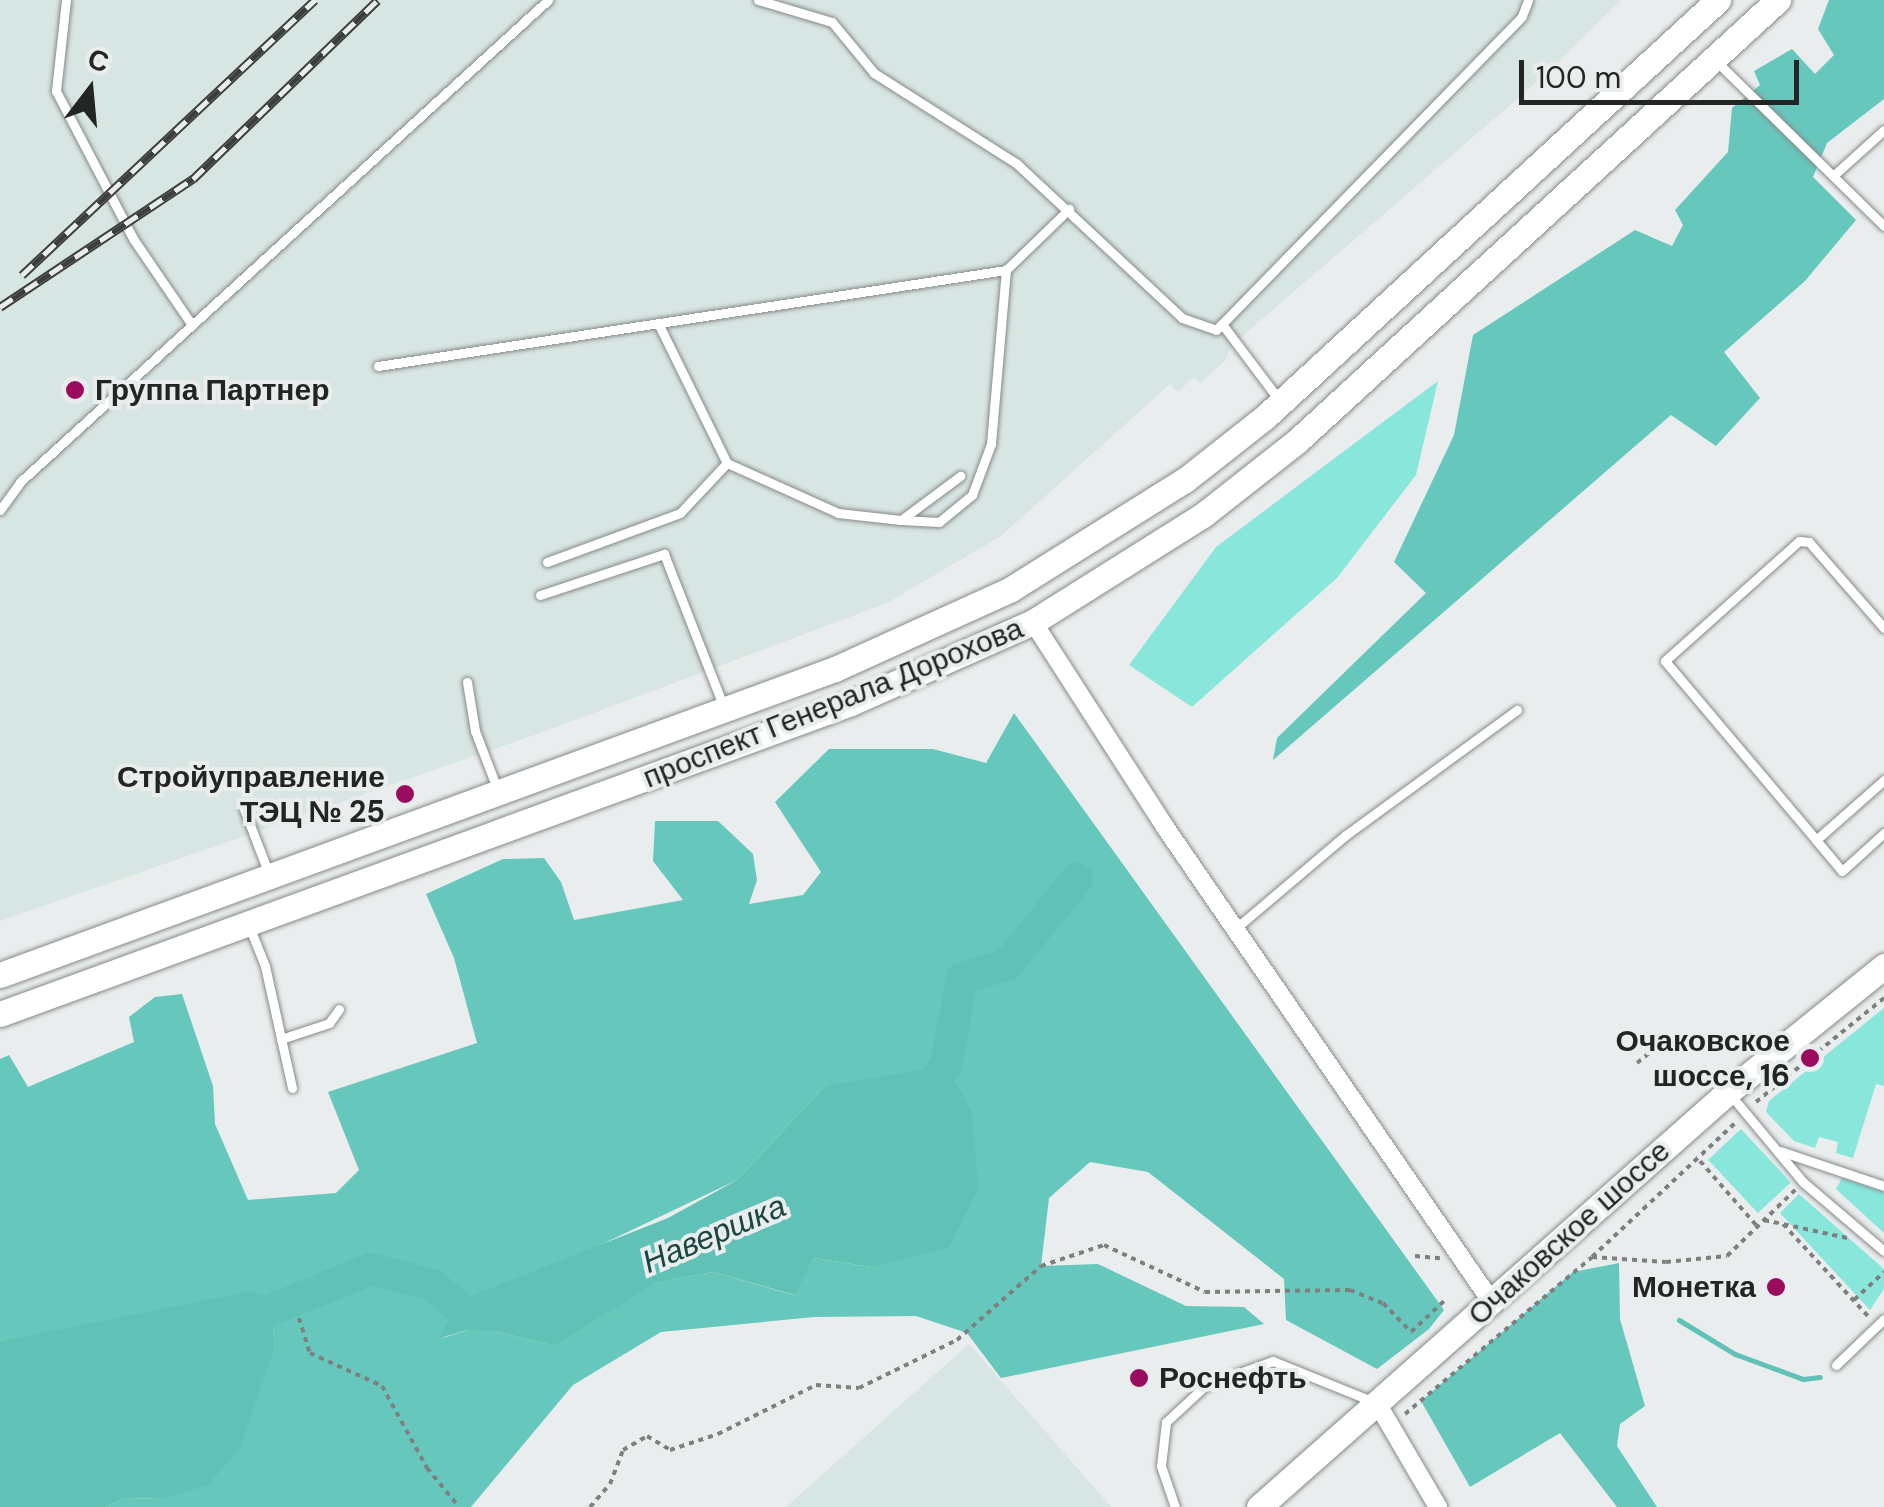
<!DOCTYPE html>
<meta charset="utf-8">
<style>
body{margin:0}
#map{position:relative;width:1884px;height:1507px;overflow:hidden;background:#e9eded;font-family:"DM Sans",sans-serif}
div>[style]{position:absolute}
.built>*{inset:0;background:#d7e5e3}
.green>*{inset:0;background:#88e6db;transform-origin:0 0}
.forest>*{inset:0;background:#66c7bd}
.water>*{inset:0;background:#60c1b7}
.stream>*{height:5px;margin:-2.5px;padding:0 2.5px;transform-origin:2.5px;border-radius:2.5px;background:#60c1b7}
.river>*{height:32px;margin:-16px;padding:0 16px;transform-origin:16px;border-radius:16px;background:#60c1b7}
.path>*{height:4px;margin-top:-2px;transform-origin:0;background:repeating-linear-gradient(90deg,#7e8080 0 5px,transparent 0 10px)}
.roads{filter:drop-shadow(0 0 2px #868a89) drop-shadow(0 0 2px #868a89)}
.lane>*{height:9px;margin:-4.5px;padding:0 4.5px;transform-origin:4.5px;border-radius:4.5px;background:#fff}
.street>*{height:18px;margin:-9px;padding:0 9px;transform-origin:9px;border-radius:9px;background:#fff}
.secondary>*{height:25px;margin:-12.5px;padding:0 12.5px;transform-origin:12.5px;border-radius:12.5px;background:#fff}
.rail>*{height:9px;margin-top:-4.5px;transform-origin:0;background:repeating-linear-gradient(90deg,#e9eded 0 15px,#3d3f3f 0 30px);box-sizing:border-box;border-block:2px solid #3d3f3f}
.dots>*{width:28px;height:28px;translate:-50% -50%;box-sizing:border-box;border:5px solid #e9eded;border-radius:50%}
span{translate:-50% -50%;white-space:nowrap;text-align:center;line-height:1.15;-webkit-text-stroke:8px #e9eded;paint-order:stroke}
.poi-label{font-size:30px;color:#232424;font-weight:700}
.left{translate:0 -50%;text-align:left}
.right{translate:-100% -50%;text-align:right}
.street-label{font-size:30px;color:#232424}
.water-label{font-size:32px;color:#1a4742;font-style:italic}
.north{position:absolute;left:40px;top:40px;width:100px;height:100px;-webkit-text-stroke:8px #e9eded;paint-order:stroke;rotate:16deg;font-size:28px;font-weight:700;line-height:40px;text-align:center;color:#232424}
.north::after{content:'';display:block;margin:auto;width:35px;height:45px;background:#232424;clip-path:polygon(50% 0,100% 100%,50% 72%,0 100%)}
.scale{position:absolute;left:1519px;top:60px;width:280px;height:45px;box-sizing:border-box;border:5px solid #232424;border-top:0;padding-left:12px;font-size:30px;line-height:35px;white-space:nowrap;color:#232424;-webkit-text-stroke:8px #e9eded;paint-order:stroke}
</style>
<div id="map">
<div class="built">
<i style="clip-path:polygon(0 0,1621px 0,1546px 74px,1231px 346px,1225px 361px,1200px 383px,1194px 377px,1178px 392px,1170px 384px,1001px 536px,887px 603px,543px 732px,0 921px)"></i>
<i style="clip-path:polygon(969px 1344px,1111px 1507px,786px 1507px)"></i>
</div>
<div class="green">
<i style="clip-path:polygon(1438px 381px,1416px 475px,1337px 578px,1192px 707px,1129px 665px,1216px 547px)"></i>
<i style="clip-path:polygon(1884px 1008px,1884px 1086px,1876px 1084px,1853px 1158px,1836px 1153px,1838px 1142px,1819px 1137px,1815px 1148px,1794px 1141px,1766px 1112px,1769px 1101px)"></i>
<i style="left:1741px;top:1129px;width:73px;height:45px;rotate:47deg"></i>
<i style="clip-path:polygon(1842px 1178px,1884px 1192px,1884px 1233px,1836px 1189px)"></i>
<i style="clip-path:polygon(1799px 1194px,1884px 1269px,1884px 1289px,1870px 1310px,1780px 1213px)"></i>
</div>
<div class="forest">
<i style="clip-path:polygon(1829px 0,1884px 0,1884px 99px,1827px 143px,1813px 177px,1856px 220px,1805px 281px,1724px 352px,1760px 398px,1716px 446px,1671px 415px,1273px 760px,1277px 738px,1426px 593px,1394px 562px,1454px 435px,1473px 335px,1635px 230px,1672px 246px,1683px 225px,1675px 210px,1728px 152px,1732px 108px,1760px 85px,1754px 71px,1792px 49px,1815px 74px,1834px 55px,1818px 29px)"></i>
<i style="clip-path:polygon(evenodd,1014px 713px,1444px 1310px,1429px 1329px,1377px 1369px,1286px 1320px,1284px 1279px,1148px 1172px,1090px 1162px,1049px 1198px,1041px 1266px,1098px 1264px,1186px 1306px,1244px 1307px,1264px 1324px,1001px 1378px,967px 1333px,916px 1316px,814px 1317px,661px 1332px,573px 1385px,471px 1507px,105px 1507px,125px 1498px,164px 1499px,275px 1348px,270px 1298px,0 1341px,0 1059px,9px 1055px,28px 1087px,134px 1042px,129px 1017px,155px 997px,182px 994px,213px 1086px,215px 1124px,248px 1200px,336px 1193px,359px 1170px,328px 1092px,477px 1043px,454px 958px,426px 894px,503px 859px,544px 858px,561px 882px,574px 920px,683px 900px,653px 861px,655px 821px,718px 821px,753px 854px,757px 880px,749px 904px,803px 895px,821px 872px,775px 802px,829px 749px,933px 749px,986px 763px,1014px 713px,825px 1086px,871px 1267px,814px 1258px,794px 1295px,713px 1272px,654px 1283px,555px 1346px,478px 1327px,442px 1338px,575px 1257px,737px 1180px,825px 1086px)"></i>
<i style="clip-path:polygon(1619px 1263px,1620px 1319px,1645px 1406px,1620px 1424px,1617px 1446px,1657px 1507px,1617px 1507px,1560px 1433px,1470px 1487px,1421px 1401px,1573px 1272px)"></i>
</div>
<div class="water">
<i style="clip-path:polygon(946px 1066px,972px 1112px,978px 1189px,949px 1247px,871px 1267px,814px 1258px,795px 1295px,713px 1272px,655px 1283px,555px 1346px,478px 1327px,440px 1338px,458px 1301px,668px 1218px,737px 1180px,825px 1086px)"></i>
<i style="clip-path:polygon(251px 1291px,270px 1298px,275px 1347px,238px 1452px,207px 1485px,164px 1499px,125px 1498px,105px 1507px,0 1507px,0 1341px)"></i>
</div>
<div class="stream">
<i style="left:1679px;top:1320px;width:66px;rotate:31.3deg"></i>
<i style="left:1735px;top:1354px;width:72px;rotate:20.2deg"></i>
<i style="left:1803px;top:1379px;width:17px;rotate:-7deg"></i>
</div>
<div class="river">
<i style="left:920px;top:1101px;width:44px;rotate:-53.4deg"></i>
<i style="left:946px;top:1066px;width:89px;rotate:-79.7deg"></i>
<i style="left:962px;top:978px;width:47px;rotate:-16.1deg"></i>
<i style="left:1007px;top:965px;width:111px;rotate:-50.9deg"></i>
<i style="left:234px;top:1325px;width:148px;rotate:-22.2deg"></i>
<i style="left:371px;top:1269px;width:64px;rotate:14.5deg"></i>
<i style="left:433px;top:1285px;width:44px;rotate:41.3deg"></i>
<i style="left:466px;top:1314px;width:29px;rotate:2deg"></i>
</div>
<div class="path">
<i style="left:1637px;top:1063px;width:38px;rotate:-39deg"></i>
<i style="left:1756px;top:1102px;width:165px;rotate:-39.1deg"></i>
<i style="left:1700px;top:1161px;width:85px;rotate:48.8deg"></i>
<i style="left:1764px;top:1220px;width:85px;rotate:12.2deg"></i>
<i style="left:1783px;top:1224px;width:125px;rotate:47.3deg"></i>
<i style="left:1415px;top:1256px;width:25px;rotate:5deg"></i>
<i style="left:1592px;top:1257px;width:74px;rotate:3.9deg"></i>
<i style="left:1666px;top:1262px;width:61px;rotate:-5.6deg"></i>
<i style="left:1727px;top:1256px;width:95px;rotate:-44.1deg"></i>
<i style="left:1854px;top:1300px;width:41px;rotate:-43deg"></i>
<i style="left:299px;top:1318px;width:37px;rotate:73deg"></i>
<i style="left:310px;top:1353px;width:79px;rotate:24.6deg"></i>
<i style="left:382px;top:1386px;width:94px;rotate:61.2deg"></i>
<i style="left:427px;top:1468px;width:50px;rotate:50.6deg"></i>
<i style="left:1405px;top:1414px;width:244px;rotate:-40deg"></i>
<i style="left:1592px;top:1257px;width:196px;rotate:-43.1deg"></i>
<i style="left:590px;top:1507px;width:30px;rotate:-49deg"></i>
<i style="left:610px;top:1484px;width:36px;rotate:-69deg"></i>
<i style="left:623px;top:1450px;width:28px;rotate:-30deg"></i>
<i style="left:647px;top:1436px;width:27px;rotate:31deg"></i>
<i style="left:670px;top:1450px;width:51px;rotate:-18.4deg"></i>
<i style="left:718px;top:1434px;width:110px;rotate:-26.6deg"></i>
<i style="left:816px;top:1385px;width:43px;rotate:4deg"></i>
<i style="left:859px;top:1388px;width:109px;rotate:-26.1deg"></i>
<i style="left:957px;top:1340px;width:112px;rotate:-41.4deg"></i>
<i style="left:1041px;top:1266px;width:66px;rotate:-18.4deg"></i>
<i style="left:1104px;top:1245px;width:111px;rotate:25deg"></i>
<i style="left:1205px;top:1292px;width:145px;rotate:-0.8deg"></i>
<i style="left:1350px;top:1290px;width:35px;rotate:22deg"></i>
<i style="left:1383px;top:1303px;width:40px;rotate:46deg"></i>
<i style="left:1411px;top:1332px;width:48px;rotate:-43.3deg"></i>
</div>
<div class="roads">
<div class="lane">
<i style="left:66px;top:0;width:92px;rotate:96.3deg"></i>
<i style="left:56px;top:91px;width:168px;rotate:62.4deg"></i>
<i style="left:134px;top:240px;width:103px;rotate:55.7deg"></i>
<i style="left:758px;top:0;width:77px;rotate:16.6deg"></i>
<i style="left:832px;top:22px;width:66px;rotate:50.5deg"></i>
<i style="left:874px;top:73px;width:168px;rotate:32.4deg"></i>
<i style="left:1016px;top:163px;width:227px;rotate:43deg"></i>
<i style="left:1182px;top:318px;width:36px;rotate:19deg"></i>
<i style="left:1216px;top:330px;width:438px;rotate:-45.7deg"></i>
<i style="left:1522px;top:16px;width:17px;rotate:-69deg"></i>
<i style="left:1715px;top:60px;width:237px;rotate:44.5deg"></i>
<i style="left:1834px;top:175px;width:67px;rotate:-42deg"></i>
<i style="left:658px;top:323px;width:156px;rotate:63.8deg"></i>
<i style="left:727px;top:463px;width:122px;rotate:24.2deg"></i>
<i style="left:838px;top:513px;width:63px;rotate:6.3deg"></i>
<i style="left:901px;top:520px;width:74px;rotate:-36.7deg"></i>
<i style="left:1222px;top:324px;width:95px;rotate:53.1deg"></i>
<i style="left:378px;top:366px;width:635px;rotate:-8.69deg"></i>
<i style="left:1006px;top:270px;width:88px;rotate:-44.1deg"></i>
<i style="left:0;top:510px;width:34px;rotate:-54deg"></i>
<i style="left:20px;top:482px;width:715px;rotate:-42.39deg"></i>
<i style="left:901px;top:520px;width:38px;rotate:3deg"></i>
<i style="left:939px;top:522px;width:43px;rotate:-39.3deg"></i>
<i style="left:972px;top:495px;width:54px;rotate:-69.6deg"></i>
<i style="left:991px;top:444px;width:175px;rotate:-85.1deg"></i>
<i style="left:547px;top:562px;width:142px;rotate:-20.2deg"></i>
<i style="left:680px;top:513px;width:69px;rotate:-46.8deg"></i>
<i style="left:540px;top:595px;width:131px;rotate:-18.3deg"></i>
<i style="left:664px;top:554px;width:165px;rotate:68.7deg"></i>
<i style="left:1884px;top:628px;width:114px;rotate:-131.1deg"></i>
<i style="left:1809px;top:542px;width:10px;rotate:-174deg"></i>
<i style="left:1799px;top:541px;width:180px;rotate:138.2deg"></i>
<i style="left:1665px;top:661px;width:234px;rotate:49.8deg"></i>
<i style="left:1816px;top:840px;width:91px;rotate:-41.4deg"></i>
<i style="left:467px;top:682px;width:50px;rotate:80.7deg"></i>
<i style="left:475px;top:731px;width:64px;rotate:69deg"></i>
<i style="left:244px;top:809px;width:70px;rotate:69deg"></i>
<i style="left:1816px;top:840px;width:40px;rotate:50deg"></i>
<i style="left:1842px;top:871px;width:57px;rotate:-42.1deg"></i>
<i style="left:249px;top:926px;width:43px;rotate:68.2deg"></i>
<i style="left:265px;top:966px;width:125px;rotate:77.5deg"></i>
<i style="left:1235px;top:929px;width:145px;rotate:-40.3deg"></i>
<i style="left:1346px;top:835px;width:212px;rotate:-36.2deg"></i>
<i style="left:281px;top:1039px;width:51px;rotate:-18.4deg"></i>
<i style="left:329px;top:1023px;width:17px;rotate:-54deg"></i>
<i style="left:1729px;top:1093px;width:116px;rotate:50.3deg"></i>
<i style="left:1803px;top:1182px;width:106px;rotate:40.4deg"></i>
<i style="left:1780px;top:1151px;width:110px;rotate:18.6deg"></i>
<i style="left:1836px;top:1365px;width:66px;rotate:-43.8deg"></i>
<i style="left:1175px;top:1507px;width:43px;rotate:-108.9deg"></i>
<i style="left:1161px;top:1466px;width:44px;rotate:-83.5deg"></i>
<i style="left:1166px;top:1422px;width:54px;rotate:-42.8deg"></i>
<i style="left:1206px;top:1385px;width:71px;rotate:-19.7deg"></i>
<i style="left:1273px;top:1361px;width:109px;rotate:22.1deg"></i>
</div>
<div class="street">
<i style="left:1033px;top:622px;width:244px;rotate:57.2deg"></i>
<i style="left:1165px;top:827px;width:575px;rotate:55.48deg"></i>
<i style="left:1377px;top:1403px;width:121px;rotate:59.6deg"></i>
</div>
<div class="secondary">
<i style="left:0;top:975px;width:889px;rotate:-20.13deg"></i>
<i style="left:835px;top:669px;width:193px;rotate:-24.4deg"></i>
<i style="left:1011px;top:589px;width:205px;rotate:-32.1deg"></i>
<i style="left:1185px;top:480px;width:102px;rotate:-38.2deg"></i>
<i style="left:1265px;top:417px;width:616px;rotate:-42.63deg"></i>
<i style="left:0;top:1014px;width:906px;rotate:-20.07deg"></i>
<i style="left:851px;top:703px;width:199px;rotate:-24deg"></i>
<i style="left:1033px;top:622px;width:201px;rotate:-32.2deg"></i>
<i style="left:1203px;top:515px;width:120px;rotate:-38.2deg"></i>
<i style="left:1297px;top:441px;width:653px;rotate:-42.52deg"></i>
<i style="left:1259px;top:1507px;width:626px;rotate:-41.5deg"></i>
<i style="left:1728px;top:1092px;width:201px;rotate:-38.9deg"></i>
</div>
</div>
<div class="rail">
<i style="left:22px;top:275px;width:402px;rotate:-43.2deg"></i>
<i style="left:0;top:307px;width:232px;rotate:-33.6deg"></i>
<i style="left:193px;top:179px;width:257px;rotate:-44.1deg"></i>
</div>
<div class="dots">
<i style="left:75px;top:390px;background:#9a0d5e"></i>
<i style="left:405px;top:794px;background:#9a0d5e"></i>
<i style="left:1810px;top:1058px;background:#9a0d5e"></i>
<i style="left:1776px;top:1287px;background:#9a0d5e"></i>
<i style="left:1139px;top:1378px;background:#9a0d5e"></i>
</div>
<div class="poi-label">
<span class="left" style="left:95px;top:390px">Группа Партнер</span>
<span class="right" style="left:385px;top:794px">Стройуправление<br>ТЭЦ № 25</span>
<span class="right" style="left:1790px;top:1058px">Очаковское<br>шоссе, 16</span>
<span class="right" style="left:1756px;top:1287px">Монетка</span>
<span class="left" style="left:1159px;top:1378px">Роснефть</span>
</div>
<div class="street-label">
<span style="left:833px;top:703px;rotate:-22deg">проспект Генерала Дорохова</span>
<span style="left:1569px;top:1233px;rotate:-42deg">Очаковское шоссе</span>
</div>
<div class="water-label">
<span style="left:714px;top:1234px;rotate:-23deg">Навершка</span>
</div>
<div class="north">С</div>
<div class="scale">100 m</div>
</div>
